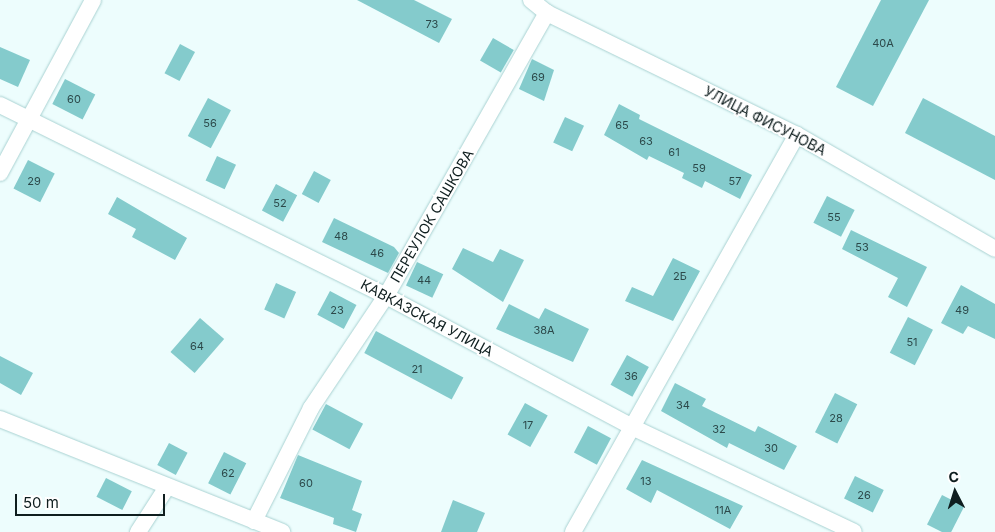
<!DOCTYPE html>
<meta charset="utf-8">
<style>
body{margin:0}
#map{position:relative;width:995px;height:532px;overflow:hidden;background:#edfdfd;font-family:Inter,sans-serif}
div>[style]{position:absolute}
.building>*{inset:0;background:#84cbcc;transform-origin:0 0}
.roads{filter:drop-shadow(0 0 1px #a9d2d2) drop-shadow(0 0 1px #a9d2d2)}
.minor>*{height:16px;margin:-8px;padding:0 8px;transform-origin:8px;border-radius:8px;background:#fff}
span{translate:-50% -50%;white-space:nowrap;text-align:center;line-height:1.15;-webkit-text-stroke:4px #fff;paint-order:stroke}
.number-label{font-size:11px;color:#2c494a}
.number-label span{-webkit-text-stroke-width:0}
.street-label{font-size:14px;color:#0f1e1f}
.north{position:absolute;left:930px;top:467px;width:50px;height:50px;-webkit-text-stroke:4px #fff;paint-order:stroke;rotate:355deg;font-size:14px;font-weight:700;line-height:20px;text-align:center;color:#0f1e1f}
.north::after{content:'';display:block;margin:auto;width:18px;height:22px;background:#0f1e1f;clip-path:polygon(50% 0,100% 100%,50% 72%,0 100%)}
.scale{position:absolute;left:15px;top:494px;width:150px;height:22px;box-sizing:border-box;border:2px solid #0f1e1f;border-top:0;padding-left:6px;font-size:15px;line-height:18px;white-space:nowrap;color:#0f1e1f;-webkit-text-stroke:4px #fff;paint-order:stroke}
</style>
<div id="map">
<div class="building">
<i style="clip-path:polygon(357px 0,414px 0,452px 19px,439px 43px)"></i>
<i style="clip-path:polygon(881px 0,929px 0,873px 106px,836px 87px)"></i>
<i style="left:493px;top:38px;width:24px;height:26px;rotate:30deg"></i>
<i style="left:180px;top:44px;width:17px;height:33px;rotate:28deg"></i>
<i style="clip-path:polygon(0 47px,30px 60px,18px 87px,0 79px)"></i>
<i style="clip-path:polygon(532px 59px,554px 70px,544px 101px,519px 89px)"></i>
<i style="left:65px;top:79px;width:34px;height:28px;rotate:27deg"></i>
<i style="left:208px;top:98px;width:26px;height:43px;rotate:28deg"></i>
<i style="clip-path:polygon(923px 98px,995px 136px,995px 180px,905px 133px)"></i>
<i style="clip-path:polygon(619px 104px,640px 115px,639px 119px,752px 175px,740px 199px,705px 181px,702px 188px,682px 178px,684px 173px,649px 156px,647px 160px,604px 135px)"></i>
<i style="left:565px;top:117px;width:21px;height:28px;rotate:25deg"></i>
<i style="left:217px;top:156px;width:21px;height:27px;rotate:25deg"></i>
<i style="left:28px;top:160px;width:30px;height:32px;rotate:27deg"></i>
<i style="left:314px;top:171px;width:19px;height:26px;rotate:28deg"></i>
<i style="left:276px;top:184px;width:24px;height:30px;rotate:28deg"></i>
<i style="left:827px;top:196px;width:31px;height:30px;rotate:27deg"></i>
<i style="clip-path:polygon(117px 197px,187px 238px,175px 260px,132px 237px,136px 229px,108px 214px)"></i>
<i style="clip-path:polygon(334px 218px,394px 247px,399px 253px,388px 273px,322px 242px)"></i>
<i style="clip-path:polygon(851px 230px,927px 267px,907px 307px,888px 297px,898px 278px,842px 249px)"></i>
<i style="clip-path:polygon(463px 248px,493px 262px,500px 249px,524px 260px,503px 302px,452px 269px)"></i>
<i style="clip-path:polygon(673px 258px,700px 271px,673px 321px,625px 301px,632px 287px,653px 296px)"></i>
<i style="left:417px;top:262px;width:29px;height:26px;rotate:25deg"></i>
<i style="left:276px;top:283px;width:22px;height:29px;rotate:24deg"></i>
<i style="clip-path:polygon(961px 285px,995px 304px,995px 339px,968px 326px,963px 334px,941px 323px)"></i>
<i style="left:330px;top:291px;width:30px;height:27px;rotate:28deg"></i>
<i style="clip-path:polygon(509px 304px,539px 319px,545px 308px,589px 329px,573px 362px,496px 329px)"></i>
<i style="left:908px;top:317px;width:28px;height:40px;rotate:27deg"></i>
<i style="left:200px;top:318px;width:32px;height:45px;rotate:41deg"></i>
<i style="left:376px;top:331px;width:99px;height:25px;rotate:28deg"></i>
<i style="left:627px;top:355px;width:25px;height:34px;rotate:29deg"></i>
<i style="clip-path:polygon(0 356px,33px 373px,21px 395px,0 383px)"></i>
<i style="clip-path:polygon(675px 383px,706px 399px,702px 406px,755px 432px,758px 426px,797px 446px,784px 470px,729px 443px,727px 448px,661px 411px)"></i>
<i style="left:835px;top:393px;width:25px;height:44px;rotate:27deg"></i>
<i style="left:525px;top:403px;width:26px;height:36px;rotate:29deg"></i>
<i style="left:326px;top:404px;width:42px;height:29px;rotate:28deg"></i>
<i style="left:588px;top:426px;width:26px;height:30px;rotate:28deg"></i>
<i style="left:169px;top:443px;width:21px;height:25px;rotate:28deg"></i>
<i style="left:224px;top:452px;width:25px;height:35px;rotate:27deg"></i>
<i style="clip-path:polygon(298px 455px,362px 481px,352px 510px,362px 514px,356px 532px,333px 524px,334px 518px,280px 498px)"></i>
<i style="clip-path:polygon(642px 460px,743px 506px,730px 529px,657px 490px,651px 503px,626px 489px)"></i>
<i style="left:855px;top:476px;width:32px;height:25px;rotate:26deg"></i>
<i style="left:106px;top:478px;width:29px;height:21px;rotate:27deg"></i>
<i style="left:942px;top:495px;width:25px;height:33px;rotate:27deg"></i>
<i style="clip-path:polygon(453px 500px,485px 513px,477px 532px,441px 532px)"></i>
</div>
<div class="roads">
<div class="minor">
<i style="left:531px;top:0;width:21px;rotate:39deg"></i>
<i style="left:547px;top:13px;width:278px;rotate:26deg"></i>
<i style="left:797px;top:135px;width:228px;rotate:29.9deg"></i>
<i style="left:0;top:105px;width:431px;rotate:26.3deg"></i>
<i style="left:386px;top:296px;width:281px;rotate:28deg"></i>
<i style="left:634px;top:428px;width:243px;rotate:25.3deg"></i>
<i style="left:0;top:173px;width:196px;rotate:-61.7deg"></i>
<i style="left:0;top:419px;width:304px;rotate:21.8deg"></i>
<i style="left:254px;top:521px;width:127px;rotate:-63.2deg"></i>
<i style="left:311px;top:408px;width:135px;rotate:-56.2deg"></i>
<i style="left:386px;top:296px;width:326px;rotate:-60.4deg"></i>
<i style="left:138px;top:532px;width:54px;rotate:-57.2deg"></i>
<i style="left:573px;top:532px;width:456px;rotate:-60.6deg"></i>
</div>
</div>
<div class="number-label">
<span style="left:432px;top:24px">73</span>
<span style="left:883px;top:43px">40А</span>
<span style="left:538px;top:77px">69</span>
<span style="left:74px;top:99px">60</span>
<span style="left:210px;top:123px">56</span>
<span style="left:622px;top:125px">65</span>
<span style="left:646px;top:141px">63</span>
<span style="left:674px;top:152px">61</span>
<span style="left:699px;top:168px">59</span>
<span style="left:34px;top:181px">29</span>
<span style="left:735px;top:181px">57</span>
<span style="left:280px;top:203px">52</span>
<span style="left:834px;top:217px">55</span>
<span style="left:341px;top:236px">48</span>
<span style="left:862px;top:247px">53</span>
<span style="left:377px;top:253px">46</span>
<span style="left:680px;top:276px">2Б</span>
<span style="left:424px;top:280px">44</span>
<span style="left:337px;top:310px">23</span>
<span style="left:962px;top:310px">49</span>
<span style="left:544px;top:330px">38А</span>
<span style="left:912px;top:342px">51</span>
<span style="left:197px;top:346px">64</span>
<span style="left:417px;top:369px">21</span>
<span style="left:631px;top:376px">36</span>
<span style="left:683px;top:405px">34</span>
<span style="left:836px;top:418px">28</span>
<span style="left:528px;top:425px">17</span>
<span style="left:719px;top:429px">32</span>
<span style="left:771px;top:448px">30</span>
<span style="left:228px;top:473px">62</span>
<span style="left:646px;top:481px">13</span>
<span style="left:306px;top:483px">60</span>
<span style="left:864px;top:495px">26</span>
<span style="left:723px;top:510px">11А</span>
</div>
<div class="street-label">
<span style="left:765px;top:121px;rotate:27deg">УЛИЦА ФИСУНОВА</span>
<span style="left:432px;top:216px;rotate:-60deg">ПЕРЕУЛОК САШКОВА</span>
<span style="left:427px;top:318px;rotate:28deg">КАВКАЗСКАЯ УЛИЦА</span>
</div>
<div class="north">С</div>
<div class="scale">50 m</div>
</div>
